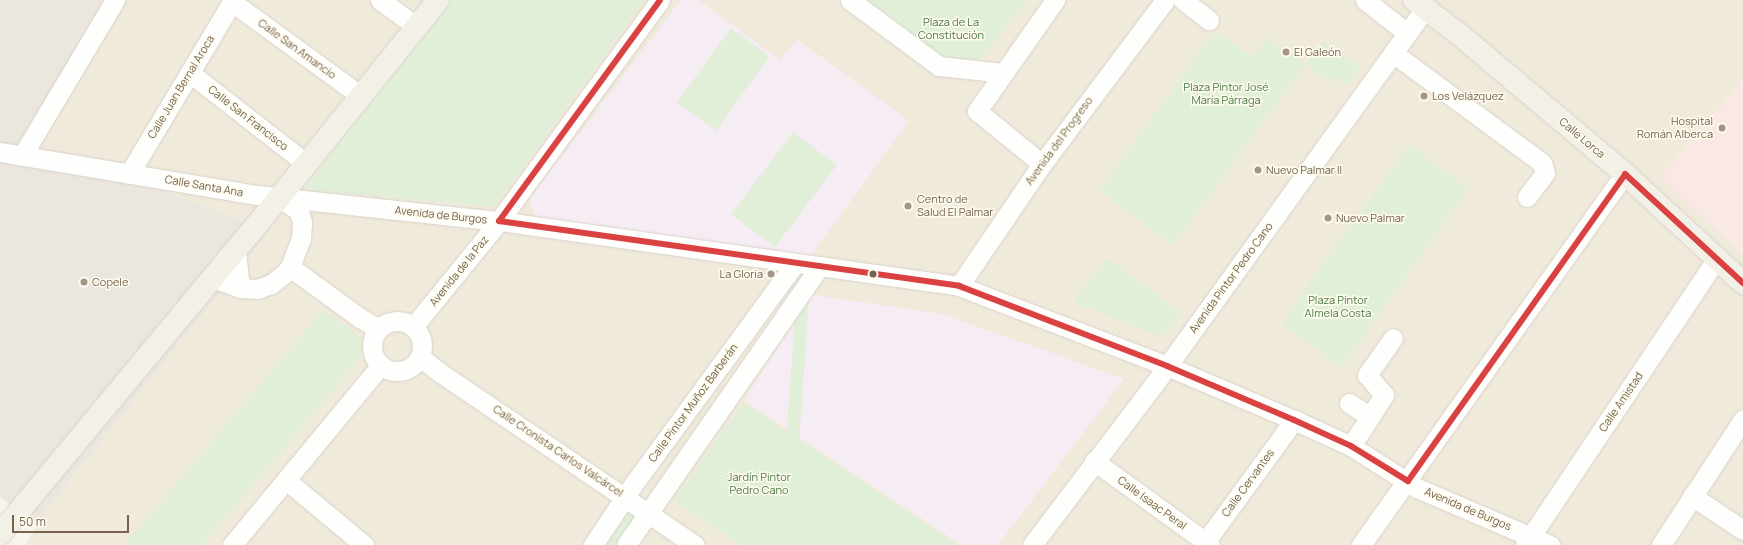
<!DOCTYPE html>
<meta charset="utf-8">
<style>
body{margin:0}
#map{position:relative;width:1743px;height:545px;overflow:hidden;background:#f8f5ed;font-family:Manrope,sans-serif}
div>[style]{position:absolute}
.residential>*{inset:0;background:#f0eadb}
.industrial>*{inset:0;background:#ebe6de}
.education>*{inset:0;background:#f6ecf4}
.medical>*{inset:0;background:#f9e8e4}
.green>*{inset:0;background:#e1efd8;transform-origin:0 0}
.roads{filter:drop-shadow(0 0 1px #d7d2cb) drop-shadow(0 0 1px #d7d2cb)}
.minor>*{height:19px;margin:-9.5px;padding:0 9.5px;transform-origin:9.5px;border-radius:9.5px;background:#fefefc}
.minor>.ring{margin:-9.5px;padding:0;box-sizing:content-box;background:none;border:19px solid #fefefc;border-radius:50%}
.major>*{height:22px;margin:-11px;padding:0 11px;transform-origin:11px;border-radius:11px;background:#f2f0e7}
.bus-1>*{height:6px;margin:-3px;padding:0 3px;transform-origin:3px;border-radius:3px;background:#da4241}
.dots>*{width:11px;height:11px;translate:-50% -50%;box-sizing:border-box;border:2px solid #fefbef;border-radius:50%}
span{translate:-50% -50%;white-space:nowrap;text-align:center;line-height:1.15;-webkit-text-stroke:3px #fefbef;paint-order:stroke}
.park-label{font-size:11px;color:#4c7b44}
.street-label{font-size:11px;color:#76624d}
.poi-label{font-size:11px;color:#76624d}
.left{translate:0 -50%;text-align:left}
.right{translate:-100% -50%;text-align:right}
.scale{position:absolute;left:12px;top:515px;width:117px;height:18px;box-sizing:border-box;border:2px solid #76624d;border-top:0;padding-left:5px;font-size:12px;line-height:14px;white-space:nowrap;color:#76624d;-webkit-text-stroke:3px #fefbef;paint-order:stroke}
</style>
<div id="map">
<div class="residential">
<i style="clip-path:polygon(118px 0,1743px 0,1743px 545px,26px 545px,36px 524px,270px 230px,29px 142px)"></i>
</div>
<div class="industrial">
<i style="clip-path:polygon(0 0,118px 0,29px 142px,270px 230px,36px 524px,0 497px)"></i>
</div>
<div class="education">
<i style="clip-path:polygon(681px 0,698px 0,780px 60px,797px 39px,909px 121px,809px 258px,537px 222px,529px 200px)"></i>
<i style="clip-path:polygon(813px 295px,943px 314px,1124px 379px,998px 545px,962px 545px,744px 400px)"></i>
</div>
<div class="medical">
<i style="clip-path:polygon(1743px 79px,1743px 255px,1660px 176px)"></i>
</div>
<div class="green">
<i style="clip-path:polygon(450px 0,644px 0,494px 207px,304px 189px)"></i>
<i style="clip-path:polygon(859px 0,1027px 0,981px 59px,938px 60px)"></i>
<i style="left:731px;top:28px;width:48px;height:92px;rotate:36deg"></i>
<i style="clip-path:polygon(1215px 30px,1253px 57px,1268px 37px,1306px 64px,1323px 41px,1360px 68px,1348px 85px,1336px 76px,1331px 83px,1306px 64px,1173px 245px,1099px 191px)"></i>
<i style="left:793px;top:132px;width:55px;height:103px;rotate:37deg"></i>
<i style="clip-path:polygon(1409px 145px,1468px 189px,1342px 367px,1283px 325px,1305px 288px)"></i>
<i style="clip-path:polygon(1107px 258px,1182px 313px,1162px 337px,1073px 302px)"></i>
<i style="left:798px;top:271px;width:13px;height:271px;rotate:4deg"></i>
<i style="clip-path:polygon(323px 310px,362px 338px,363px 355px,202px 545px,124px 545px)"></i>
<i style="clip-path:polygon(744px 403px,958px 545px,740px 545px,674px 500px)"></i>
<i style="clip-path:polygon(632px 506px,640px 511px,616px 545px,604px 545px)"></i>
</div>
<div class="roads">
<div class="minor">
<i style="left:380px;top:0;width:46px;rotate:36.1deg"></i>
<i style="left:850px;top:0;width:111px;rotate:36.6deg"></i>
<i style="left:939px;top:66px;width:65px;rotate:6.1deg"></i>
<i style="left:1183px;top:0;width:33px;rotate:38deg"></i>
<i style="left:1365px;top:0;width:53px;rotate:38.2deg"></i>
<i style="left:232px;top:2px;width:160px;rotate:36.1deg"></i>
<i style="left:1393px;top:53px;width:185px;rotate:36.4deg"></i>
<i style="left:1542px;top:163px;width:10px;rotate:73deg"></i>
<i style="left:1545px;top:173px;width:30px;rotate:127deg"></i>
<i style="left:190px;top:73px;width:148px;rotate:37.9deg"></i>
<i style="left:0;top:152px;width:262px;rotate:9.5deg"></i>
<i style="left:258px;top:195px;width:242px;rotate:6.2deg"></i>
<i style="left:499px;top:221px;width:465px;rotate:8deg"></i>
<i style="left:959px;top:286px;width:223px;rotate:21deg"></i>
<i style="left:1167px;top:366px;width:138px;rotate:23deg"></i>
<i style="left:1294px;top:420px;width:63px;rotate:24.5deg"></i>
<i style="left:1351px;top:446px;width:78px;rotate:32.5deg"></i>
<i style="left:1417px;top:488px;width:145px;rotate:23.2deg"></i>
<i style="left:22px;top:156px;width:182px;rotate:-59.2deg"></i>
<i style="left:1042px;top:164px;width:84px;rotate:-140.8deg"></i>
<i style="left:977px;top:111px;width:136px;rotate:-54.9deg"></i>
<i style="left:129px;top:174px;width:203px;rotate:-59.1deg"></i>
<i style="left:236px;top:251px;width:37px;rotate:84deg"></i>
<i style="left:290px;top:267px;width:87px;rotate:36.1deg"></i>
<i style="left:360px;top:318px;width:22px;rotate:30deg"></i>
<i style="left:213px;top:278px;width:29px;rotate:20deg"></i>
<i style="left:240px;top:288px;width:17px;rotate:3deg"></i>
<i style="left:257px;top:289px;width:15px;rotate:-20deg"></i>
<i style="left:271px;top:284px;width:16px;rotate:-38deg"></i>
<i style="left:284px;top:274px;width:9px;rotate:-49deg"></i>
<i style="left:290px;top:267px;width:31px;rotate:-69deg"></i>
<i style="left:301px;top:238px;width:16px;rotate:-86deg"></i>
<i style="left:302px;top:222px;width:11px;rotate:-105deg"></i>
<i style="left:299px;top:211px;width:22px;rotate:-146deg"></i>
<i style="left:959px;top:286px;width:148px;rotate:-55.8deg"></i>
<i style="left:1042px;top:164px;width:205px;rotate:-53.1deg"></i>
<i class="ring" style="left:372px;top:321px;width:31px;height:31px"></i>
<i style="left:413px;top:327px;width:136px;rotate:-50.9deg"></i>
<i style="left:499px;top:221px;width:273px;rotate:-53.9deg"></i>
<i style="left:420px;top:357px;width:24px;rotate:38deg"></i>
<i style="left:439px;top:372px;width:309px;rotate:34.1deg"></i>
<i style="left:1349px;top:403px;width:24px;rotate:33deg"></i>
<i style="left:1351px;top:446px;width:61px;rotate:-57.1deg"></i>
<i style="left:1384px;top:395px;width:26px;rotate:-130deg"></i>
<i style="left:1367px;top:375px;width:45px;rotate:-54.9deg"></i>
<i style="left:1094px;top:461px;width:143px;rotate:35.9deg"></i>
<i style="left:286px;top:480px;width:102px;rotate:39.8deg"></i>
<i style="left:1692px;top:496px;width:61px;rotate:33.7deg"></i>
<i style="left:232px;top:545px;width:234px;rotate:-50.4deg"></i>
<i style="left:593px;top:545px;width:76px;rotate:-56.3deg"></i>
<i style="left:635px;top:482px;width:271px;rotate:-53.8deg"></i>
<i style="left:626px;top:545px;width:340px;rotate:-55.2deg"></i>
<i style="left:1032px;top:545px;width:203px;rotate:-52.8deg"></i>
<i style="left:1155px;top:383px;width:462px;rotate:-54.2deg"></i>
<i style="left:1203px;top:545px;width:155px;rotate:-53.9deg"></i>
<i style="left:1361px;top:545px;width:455px;rotate:-54.6deg"></i>
<i style="left:1525px;top:545px;width:345px;rotate:-56.2deg"></i>
<i style="left:1661px;top:545px;width:150px;rotate:-56.9deg"></i>
</div>
<div class="major">
<i style="left:1414px;top:0;width:58px;rotate:37.3deg"></i>
<i style="left:1460px;top:35px;width:216px;rotate:40.1deg"></i>
<i style="left:1625px;top:174px;width:161px;rotate:42.7deg"></i>
<i style="left:0;top:534px;width:437px;rotate:-50.3deg"></i>
<i style="left:279px;top:198px;width:254px;rotate:-51.2deg"></i>
</div>
</div>
<div class="bus-1">
<i style="left:1625px;top:174px;width:161px;rotate:42.7deg"></i>
<i style="left:499px;top:221px;width:465px;rotate:8deg"></i>
<i style="left:959px;top:286px;width:223px;rotate:21deg"></i>
<i style="left:1167px;top:366px;width:138px;rotate:23deg"></i>
<i style="left:1294px;top:420px;width:63px;rotate:24.5deg"></i>
<i style="left:1351px;top:446px;width:67px;rotate:31.6deg"></i>
<i style="left:499px;top:221px;width:273px;rotate:-53.9deg"></i>
<i style="left:1408px;top:481px;width:376px;rotate:-54.7deg"></i>
</div>
<div class="dots">
<i style="left:1286px;top:52px;background:#a49585"></i>
<i style="left:1424px;top:96px;background:#a49585"></i>
<i style="left:1722px;top:128px;background:#a49585"></i>
<i style="left:1258px;top:170px;background:#a49585"></i>
<i style="left:908px;top:206px;background:#a49585"></i>
<i style="left:1328px;top:218px;background:#a49585"></i>
<i style="left:771px;top:274px;background:#a49585"></i>
<i style="left:873px;top:274px;background:#76624d"></i>
<i style="left:84px;top:282px;background:#a49585"></i>
</div>
<div class="park-label">
<span style="left:951px;top:29px">Plaza de La<br>Constitución</span>
<span style="left:1226px;top:94px">Plaza Pintor José<br>María Párraga</span>
<span style="left:1338px;top:307px">Plaza Pintor<br>Almela Costa</span>
<span style="left:759px;top:484px">Jardín Pintor<br>Pedro Cano</span>
</div>
<div class="street-label">
<span style="left:297px;top:49px;rotate:36deg">Calle San Amancio</span>
<span style="left:181px;top:87px;rotate:-59deg">Calle Juan Bernal Aroca</span>
<span style="left:248px;top:118px;rotate:38deg">Calle San Francisco</span>
<span style="left:1582px;top:138px;rotate:40deg">Calle Lorca</span>
<span style="left:1059px;top:141px;rotate:-54deg">Avenida del Progreso</span>
<span style="left:204px;top:186px;rotate:10deg">Calle Santa Ana</span>
<span style="left:441px;top:215px;rotate:6deg">Avenida de Burgos</span>
<span style="left:459px;top:271px;rotate:-51deg">Avenida de la Paz</span>
<span style="left:1231px;top:278px;rotate:-54deg">Avenida Pintor Pedro Cano</span>
<span style="left:1621px;top:402px;rotate:-56deg">Calle Amistad</span>
<span style="left:693px;top:403px;rotate:-54deg">Calle Pintor Muñoz Barberán</span>
<span style="left:558px;top:451px;rotate:34deg">Calle Cronista Carlos Valcárcel</span>
<span style="left:1248px;top:483px;rotate:-54deg">Calle Cervantes</span>
<span style="left:1152px;top:503px;rotate:36deg">Calle Isaac Peral</span>
<span style="left:1468px;top:509px;rotate:23deg">Avenida de Burgos</span>
</div>
<div class="poi-label">
<span class="left" style="left:1294px;top:52px">El Galeón</span>
<span class="left" style="left:1432px;top:96px">Los Velázquez</span>
<span class="right" style="left:1713px;top:128px">Hospital<br>Román Alberca</span>
<span class="left" style="left:1266px;top:170px">Nuevo Palmar II</span>
<span class="left" style="left:917px;top:206px">Centro de<br>Salud El Palmar</span>
<span class="left" style="left:1336px;top:218px">Nuevo Palmar</span>
<span class="right" style="left:763px;top:274px">La Gloria</span>
<span class="left" style="left:92px;top:282px">Copele</span>
</div>
<div class="scale">50 m</div>
</div>
